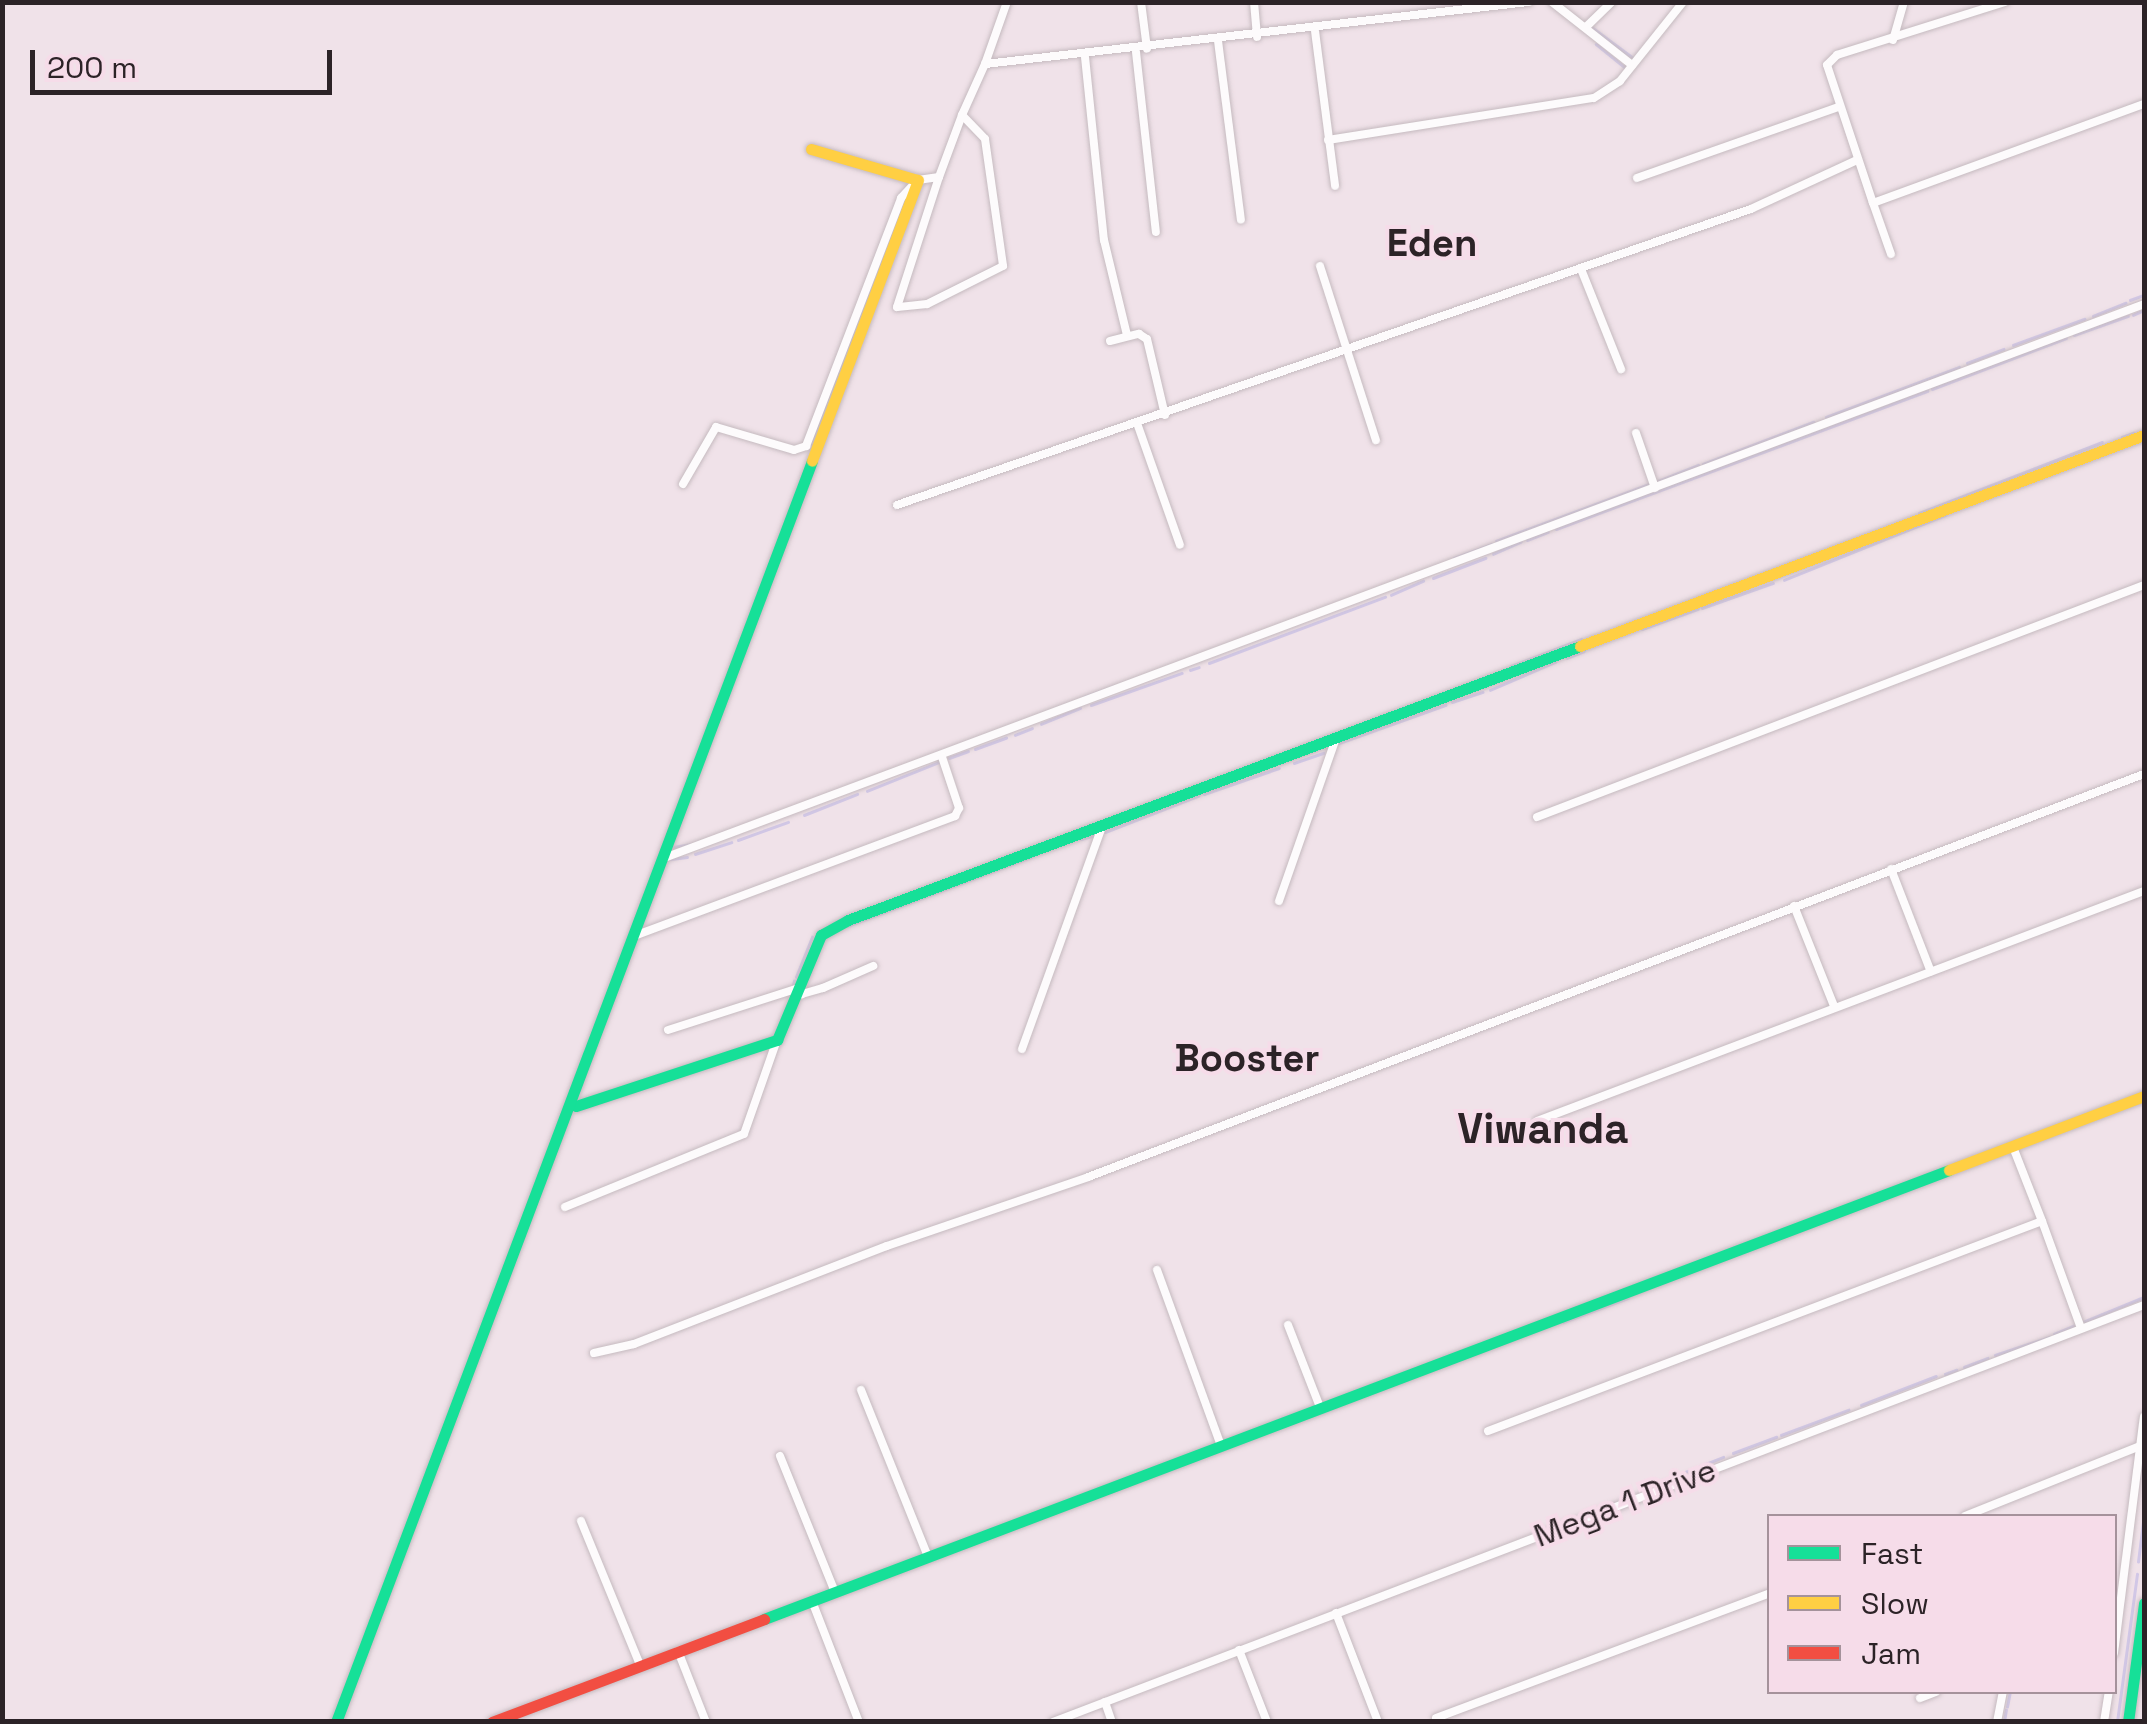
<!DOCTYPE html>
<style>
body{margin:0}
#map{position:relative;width:2147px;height:1724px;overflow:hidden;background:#f0e2e9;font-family:"Space Grotesk",sans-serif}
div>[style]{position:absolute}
.stream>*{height:2.5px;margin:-1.25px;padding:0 1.25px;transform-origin:1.25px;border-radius:1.25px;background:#d1c7e6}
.roads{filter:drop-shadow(0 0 2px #c5babf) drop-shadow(0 0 2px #c5babf)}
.street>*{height:8px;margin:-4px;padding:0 4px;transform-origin:4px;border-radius:4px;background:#fdfbfc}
.fast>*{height:11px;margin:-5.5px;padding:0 5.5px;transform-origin:5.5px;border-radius:5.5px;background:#16e098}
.slow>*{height:11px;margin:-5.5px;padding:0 5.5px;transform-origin:5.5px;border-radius:5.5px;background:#ffcf43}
.jam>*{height:11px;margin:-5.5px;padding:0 5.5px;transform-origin:5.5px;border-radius:5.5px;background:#f24e42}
span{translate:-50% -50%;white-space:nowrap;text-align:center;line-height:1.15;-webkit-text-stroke:8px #f6dce9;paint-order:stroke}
.street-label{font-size:32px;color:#2c2327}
.quarter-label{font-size:38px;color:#2c2327;font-weight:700}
.district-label{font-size:42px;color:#2c2327;font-weight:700}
.frame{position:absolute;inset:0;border:5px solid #2c2327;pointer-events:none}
.legend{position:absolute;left:1767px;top:1514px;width:350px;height:180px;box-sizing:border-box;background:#f6dce9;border:2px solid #a5929b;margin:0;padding:12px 18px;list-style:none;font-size:30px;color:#2c2327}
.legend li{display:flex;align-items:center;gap:20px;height:50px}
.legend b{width:50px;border:2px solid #a5929b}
.scale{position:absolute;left:30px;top:50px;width:302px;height:45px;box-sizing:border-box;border:5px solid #2c2327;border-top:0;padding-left:12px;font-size:30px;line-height:35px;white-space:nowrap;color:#2c2327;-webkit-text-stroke:8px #f6dce9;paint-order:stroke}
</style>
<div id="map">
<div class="stream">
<i style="left:1593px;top:28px;width:49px;rotate:36.6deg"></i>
<i style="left:1596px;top:44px;width:36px;rotate:39deg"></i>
<i style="left:2130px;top:300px;width:15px;rotate:-20deg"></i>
<i style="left:2133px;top:315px;width:12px;rotate:-24deg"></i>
<i style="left:2093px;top:316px;width:35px;rotate:-22deg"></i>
<i style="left:2074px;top:335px;width:57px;rotate:-19.4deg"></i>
<i style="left:2013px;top:345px;width:76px;rotate:-20.1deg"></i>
<i style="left:1967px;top:363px;width:39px;rotate:-21deg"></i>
<i style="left:1932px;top:389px;width:143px;rotate:-20.8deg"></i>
<i style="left:1826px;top:417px;width:142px;rotate:-20.6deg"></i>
<i style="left:2143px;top:429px;width:1px;rotate:-45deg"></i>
<i style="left:2122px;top:437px;width:12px;rotate:-20deg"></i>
<i style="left:1703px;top:464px;width:118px;rotate:-20.9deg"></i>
<i style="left:1658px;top:481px;width:43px;rotate:-21.8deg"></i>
<i style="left:1919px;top:513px;width:196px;rotate:-21.2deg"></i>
<i style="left:1556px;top:529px;width:396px;rotate:-20.4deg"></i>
<i style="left:1527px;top:540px;width:22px;rotate:-21deg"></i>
<i style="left:1496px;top:541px;width:163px;rotate:-20.4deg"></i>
<i style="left:1493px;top:554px;width:30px;rotate:-24deg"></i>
<i style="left:1454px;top:558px;width:40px;rotate:-20.2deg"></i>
<i style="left:1433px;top:578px;width:56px;rotate:-21deg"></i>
<i style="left:1784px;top:580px;width:174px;rotate:-22deg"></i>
<i style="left:1391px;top:595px;width:35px;rotate:-24deg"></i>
<i style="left:1702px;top:608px;width:75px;rotate:-19.4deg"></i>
<i style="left:1642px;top:629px;width:59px;rotate:-19.7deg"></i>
<i style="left:1567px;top:658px;width:18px;rotate:-22deg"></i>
<i style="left:1209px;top:663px;width:188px;rotate:-20.6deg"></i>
<i style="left:1511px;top:666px;width:75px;rotate:-21.1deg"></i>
<i style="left:1190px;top:670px;width:9px;rotate:-18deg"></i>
<i style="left:1490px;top:690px;width:71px;rotate:-23.3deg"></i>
<i style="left:1084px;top:697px;width:32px;rotate:-20deg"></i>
<i style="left:1452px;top:702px;width:32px;rotate:-18deg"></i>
<i style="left:1091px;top:705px;width:96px;rotate:-19.4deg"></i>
<i style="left:1041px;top:724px;width:42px;rotate:-22.3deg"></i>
<i style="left:1015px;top:735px;width:18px;rotate:-22deg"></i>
<i style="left:1339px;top:743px;width:113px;rotate:-19.7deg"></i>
<i style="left:975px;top:749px;width:33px;rotate:-20deg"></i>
<i style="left:949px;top:758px;width:20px;rotate:-20deg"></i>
<i style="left:1294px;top:763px;width:31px;rotate:-19deg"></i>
<i style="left:867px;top:791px;width:78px;rotate:-21.9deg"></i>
<i style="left:1204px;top:794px;width:79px;rotate:-19.1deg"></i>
<i style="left:804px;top:815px;width:57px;rotate:-21.6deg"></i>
<i style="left:1105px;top:832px;width:100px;rotate:-21.2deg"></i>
<i style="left:1081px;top:839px;width:16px;rotate:-15deg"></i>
<i style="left:738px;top:840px;width:53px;rotate:-19.8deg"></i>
<i style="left:673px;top:847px;width:19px;rotate:-9deg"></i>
<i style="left:695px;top:854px;width:38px;rotate:-18deg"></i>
<i style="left:671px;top:859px;width:16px;rotate:-7deg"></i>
<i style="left:847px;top:926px;width:197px;rotate:-20.6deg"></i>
<i style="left:796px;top:977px;width:43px;rotate:-68.2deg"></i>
<i style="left:793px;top:985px;width:4px;rotate:-76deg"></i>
<i style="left:1563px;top:1322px;width:69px;rotate:-20.3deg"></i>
<i style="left:2083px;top:1322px;width:66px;rotate:-22.3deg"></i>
<i style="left:2054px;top:1334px;width:21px;rotate:-23deg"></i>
<i style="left:1995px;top:1355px;width:57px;rotate:-18.4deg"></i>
<i style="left:1964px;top:1367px;width:25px;rotate:-21deg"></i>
<i style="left:1945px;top:1374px;width:12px;rotate:-20deg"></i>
<i style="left:1861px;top:1405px;width:80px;rotate:-21.1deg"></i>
<i style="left:1781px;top:1435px;width:72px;rotate:-20.5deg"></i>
<i style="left:1733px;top:1453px;width:46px;rotate:-20.4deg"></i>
<i style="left:1670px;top:1478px;width:57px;rotate:-21.6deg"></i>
<i style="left:2138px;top:1562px;width:48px;rotate:-82.9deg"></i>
<i style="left:2007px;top:1707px;width:15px;rotate:-79deg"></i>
<i style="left:2004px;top:1722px;width:12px;rotate:-81deg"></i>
<i style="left:2117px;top:1722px;width:149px;rotate:-82.3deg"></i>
</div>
<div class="roads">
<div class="street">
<i style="left:1141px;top:2px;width:47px;rotate:82.7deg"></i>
<i style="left:1254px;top:2px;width:35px;rotate:85deg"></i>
<i style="left:1552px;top:2px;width:102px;rotate:38.2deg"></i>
<i style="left:2005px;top:2px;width:176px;rotate:162.5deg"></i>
<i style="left:1837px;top:55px;width:14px;rotate:135deg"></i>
<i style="left:1827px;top:65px;width:145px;rotate:71.6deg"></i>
<i style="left:1873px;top:203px;width:289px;rotate:-20.1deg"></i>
<i style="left:1586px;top:27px;width:36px;rotate:-44deg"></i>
<i style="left:1315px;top:31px;width:156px;rotate:82.6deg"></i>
<i style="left:1893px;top:40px;width:40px;rotate:-74deg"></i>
<i style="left:1218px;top:41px;width:180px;rotate:82.7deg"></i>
<i style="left:1136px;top:52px;width:181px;rotate:83.7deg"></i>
<i style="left:1085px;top:57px;width:184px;rotate:84.1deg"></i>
<i style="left:1104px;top:240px;width:98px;rotate:76.4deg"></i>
<i style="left:985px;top:64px;width:547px;rotate:-6.51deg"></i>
<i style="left:962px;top:115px;width:33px;rotate:46deg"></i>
<i style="left:985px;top:139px;width:128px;rotate:81.9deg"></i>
<i style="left:1003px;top:266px;width:85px;rotate:153.4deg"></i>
<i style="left:927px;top:304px;width:30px;rotate:174deg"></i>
<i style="left:897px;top:307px;width:137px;rotate:-72.1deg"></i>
<i style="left:939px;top:177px;width:66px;rotate:-69.6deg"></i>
<i style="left:962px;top:115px;width:56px;rotate:-65.7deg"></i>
<i style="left:985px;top:64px;width:66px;rotate:-70.5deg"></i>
<i style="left:1328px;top:140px;width:269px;rotate:-9deg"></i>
<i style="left:1594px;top:98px;width:31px;rotate:-33deg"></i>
<i style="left:1620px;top:81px;width:101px;rotate:-51.4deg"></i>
<i style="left:1637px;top:178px;width:214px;rotate:-19.4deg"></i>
<i style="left:1873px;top:203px;width:54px;rotate:70.6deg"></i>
<i style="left:1320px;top:266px;width:183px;rotate:72.2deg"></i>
<i style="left:1581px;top:269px;width:108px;rotate:68.2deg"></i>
<i style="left:1110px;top:341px;width:30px;rotate:-14deg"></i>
<i style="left:1139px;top:334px;width:9px;rotate:32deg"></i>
<i style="left:1147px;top:339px;width:78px;rotate:76.7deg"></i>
<i style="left:1137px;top:423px;width:129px;rotate:70.6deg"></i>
<i style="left:1636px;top:433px;width:58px;rotate:70.9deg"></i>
<i style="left:683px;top:484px;width:66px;rotate:-59.9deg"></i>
<i style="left:716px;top:427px;width:81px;rotate:16.4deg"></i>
<i style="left:794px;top:450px;width:13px;rotate:-18deg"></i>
<i style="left:806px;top:446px;width:266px;rotate:-69deg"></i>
<i style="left:901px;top:198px;width:25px;rotate:-47deg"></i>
<i style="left:918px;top:180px;width:21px;rotate:-8deg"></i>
<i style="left:897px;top:505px;width:904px;rotate:-19.12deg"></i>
<i style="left:1751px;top:209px;width:117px;rotate:-24.8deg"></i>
<i style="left:1537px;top:817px;width:650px;rotate:-20.92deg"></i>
<i style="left:664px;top:858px;width:1580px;rotate:-20.52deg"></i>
<i style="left:1891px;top:869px;width:110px;rotate:68.8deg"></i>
<i style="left:1279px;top:901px;width:170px;rotate:-70.7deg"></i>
<i style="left:1794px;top:906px;width:108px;rotate:68.2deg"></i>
<i style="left:634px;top:936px;width:343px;rotate:-20.5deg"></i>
<i style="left:955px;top:816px;width:9px;rotate:-63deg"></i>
<i style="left:959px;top:808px;width:54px;rotate:-108.4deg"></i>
<i style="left:668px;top:1030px;width:134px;rotate:-17.8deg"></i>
<i style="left:796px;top:989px;width:8px;rotate:40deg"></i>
<i style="left:802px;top:994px;width:22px;rotate:-16deg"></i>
<i style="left:823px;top:988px;width:55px;rotate:-23.7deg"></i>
<i style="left:1022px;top:1049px;width:236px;rotate:-70.2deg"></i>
<i style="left:1537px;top:1121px;width:649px;rotate:-20.75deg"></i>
<i style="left:2013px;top:1147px;width:79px;rotate:68.6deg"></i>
<i style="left:565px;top:1207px;width:193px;rotate:-22.2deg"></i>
<i style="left:744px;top:1134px;width:100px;rotate:-70.7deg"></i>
<i style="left:1157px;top:1270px;width:187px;rotate:70deg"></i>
<i style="left:1288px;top:1325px;width:88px;rotate:68.7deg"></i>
<i style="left:594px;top:1353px;width:41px;rotate:-12.7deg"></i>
<i style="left:634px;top:1344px;width:271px;rotate:-21.2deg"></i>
<i style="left:887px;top:1246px;width:213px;rotate:-18.9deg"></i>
<i style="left:1088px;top:1177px;width:1130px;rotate:-20.89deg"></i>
<i style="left:861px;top:1390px;width:177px;rotate:68.1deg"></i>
<i style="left:1488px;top:1431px;width:592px;rotate:-20.76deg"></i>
<i style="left:2042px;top:1221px;width:114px;rotate:70deg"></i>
<i style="left:780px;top:1456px;width:147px;rotate:68deg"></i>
<i style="left:1965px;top:1516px;width:188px;rotate:-21.8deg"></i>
<i style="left:581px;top:1521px;width:156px;rotate:67.7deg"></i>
<i style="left:812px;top:1601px;width:130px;rotate:68.8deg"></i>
<i style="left:1336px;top:1613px;width:117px;rotate:68.9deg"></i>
<i style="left:1239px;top:1650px;width:77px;rotate:68.7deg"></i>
<i style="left:678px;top:1651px;width:76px;rotate:68.5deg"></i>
<i style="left:2114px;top:1653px;width:238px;rotate:-82.8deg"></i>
<i style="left:1920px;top:1698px;width:17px;rotate:-21deg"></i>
<i style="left:1105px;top:1702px;width:21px;rotate:71deg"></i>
<i style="left:1436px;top:1718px;width:357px;rotate:-20.5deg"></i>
<i style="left:1053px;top:1722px;width:1168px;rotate:-20.92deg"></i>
<i style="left:1997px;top:1722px;width:31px;rotate:-79deg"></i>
<i style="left:2104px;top:1722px;width:30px;rotate:-81deg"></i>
</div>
<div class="fast">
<i style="left:576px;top:1106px;width:212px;rotate:-18.2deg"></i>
<i style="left:777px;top:1040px;width:114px;rotate:-67.3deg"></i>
<i style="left:821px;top:935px;width:31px;rotate:-29deg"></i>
<i style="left:848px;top:920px;width:782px;rotate:-20.52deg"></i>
<i style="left:764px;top:1619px;width:1267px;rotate:-20.75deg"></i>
<i style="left:336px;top:1722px;width:1348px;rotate:-69.32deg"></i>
<i style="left:2128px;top:1722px;width:120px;rotate:-82.3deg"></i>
</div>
<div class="slow">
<i style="left:811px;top:149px;width:111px;rotate:16.2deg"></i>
<i style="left:918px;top:180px;width:300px;rotate:110.7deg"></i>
<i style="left:1580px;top:646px;width:602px;rotate:-20.51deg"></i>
<i style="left:1949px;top:1170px;width:209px;rotate:-20.8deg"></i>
</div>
<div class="jam">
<i style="left:492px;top:1722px;width:291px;rotate:-20.7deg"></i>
</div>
</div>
<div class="street-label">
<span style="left:1625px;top:1503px;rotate:-21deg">Mega 1 Drive</span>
</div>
<div class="quarter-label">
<span style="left:1432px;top:244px">Eden</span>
<span style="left:1247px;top:1059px">Booster</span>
</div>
<div class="district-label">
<span style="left:1543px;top:1129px">Viwanda</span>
</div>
<div class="frame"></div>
<ul class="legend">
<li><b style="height:12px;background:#16e098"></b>Fast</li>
<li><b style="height:12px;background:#ffcf43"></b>Slow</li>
<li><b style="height:12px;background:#f24e42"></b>Jam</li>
</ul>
<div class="scale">200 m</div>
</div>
